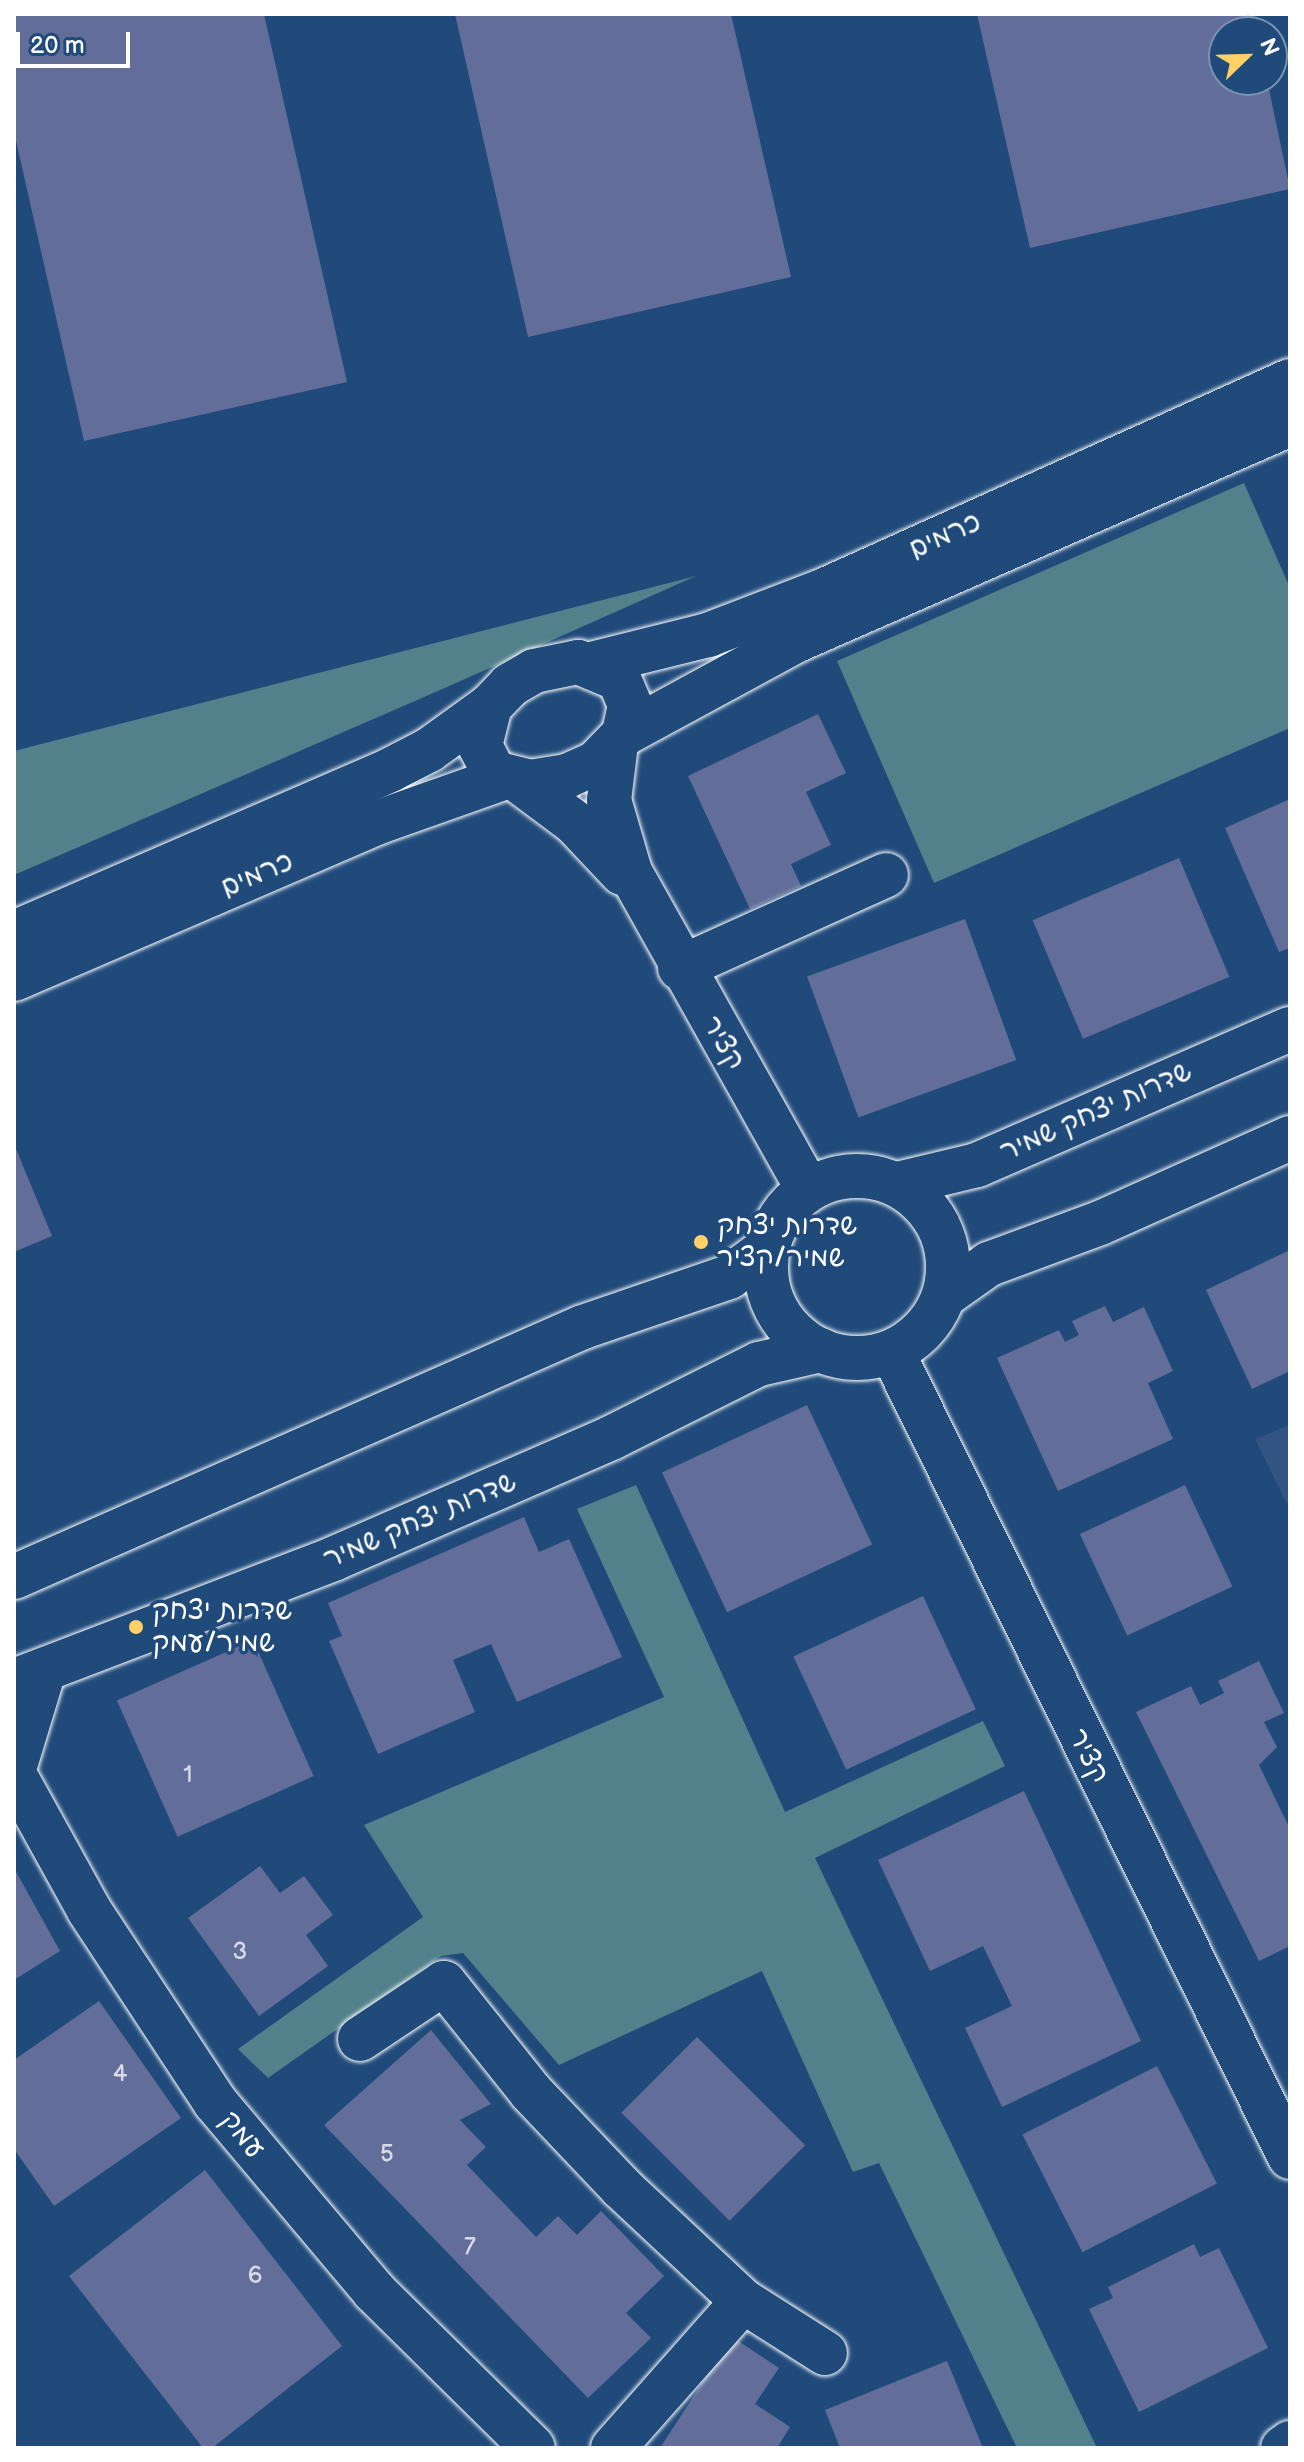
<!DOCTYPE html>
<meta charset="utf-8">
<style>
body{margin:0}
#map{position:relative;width:1304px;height:2462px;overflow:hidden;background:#1f4a7a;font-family:"Balsamiq Sans","Playpen Sans Hebrew",sans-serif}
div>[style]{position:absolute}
.built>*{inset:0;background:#335583}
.green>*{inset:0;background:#52818b}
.building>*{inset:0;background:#626e99;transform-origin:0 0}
.roads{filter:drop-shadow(0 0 2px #fff) drop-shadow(0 0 2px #fff)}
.minor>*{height:44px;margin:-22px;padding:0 22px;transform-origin:22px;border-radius:22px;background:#1f4a7a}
.minor>.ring{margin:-22px;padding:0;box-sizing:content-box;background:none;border:44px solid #1f4a7a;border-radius:50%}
.dots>*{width:22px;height:22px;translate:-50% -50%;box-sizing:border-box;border:4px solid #1f4a7a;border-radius:50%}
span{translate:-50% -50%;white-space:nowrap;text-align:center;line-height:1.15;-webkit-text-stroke:7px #1f4a7a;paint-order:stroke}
.number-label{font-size:24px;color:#d8dbe6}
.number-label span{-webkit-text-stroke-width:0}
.street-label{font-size:28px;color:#fff}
.poi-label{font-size:28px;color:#fff}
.left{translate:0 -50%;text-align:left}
.frame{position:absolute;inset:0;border:16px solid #fff;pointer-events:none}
.north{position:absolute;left:1208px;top:16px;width:80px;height:80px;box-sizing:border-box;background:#1f4a7a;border:2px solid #7992af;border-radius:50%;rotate:67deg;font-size:22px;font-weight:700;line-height:32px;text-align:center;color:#fff}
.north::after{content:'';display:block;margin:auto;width:28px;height:36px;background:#ffd166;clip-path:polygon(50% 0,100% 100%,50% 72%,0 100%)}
.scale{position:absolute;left:16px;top:32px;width:114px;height:36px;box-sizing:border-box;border:4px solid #fff;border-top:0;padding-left:10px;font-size:24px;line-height:28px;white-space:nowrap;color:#fff;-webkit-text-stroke:6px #1f4a7a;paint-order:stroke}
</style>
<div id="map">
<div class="built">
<i style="clip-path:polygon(1290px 1425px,1290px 1510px,1255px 1439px)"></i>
</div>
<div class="green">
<i style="clip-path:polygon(1244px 483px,1290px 588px,1290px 728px,934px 883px,837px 661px)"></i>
<i style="clip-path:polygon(696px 576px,438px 691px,14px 875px,14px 751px)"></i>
<i style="clip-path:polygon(636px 1485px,785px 1812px,983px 1721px,1005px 1766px,815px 1858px,1097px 2448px,1017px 2448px,879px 2163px,853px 2172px,762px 1971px,559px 2065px,463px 1953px,441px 1956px,268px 2078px,238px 2049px,423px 1917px,364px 1825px,664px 1697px,577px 1509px)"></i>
</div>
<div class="building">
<i style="clip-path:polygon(14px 14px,264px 14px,347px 382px,84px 441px,14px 132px)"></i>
<i style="clip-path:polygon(455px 14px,731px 14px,791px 277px,528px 337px)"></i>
<i style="clip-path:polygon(977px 14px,1252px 14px,1257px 32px,1224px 32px,1224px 80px,1267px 80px,1290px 189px,1030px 248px)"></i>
<i style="clip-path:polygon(818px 714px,846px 773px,806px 792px,831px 845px,791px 864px,801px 886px,750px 909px,688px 776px)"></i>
<i style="clip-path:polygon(1290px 799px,1290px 948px,1279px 952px,1225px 828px)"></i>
<i style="left:1179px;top:858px;width:129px;height:159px;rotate:67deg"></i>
<i style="left:965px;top:919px;width:150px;height:168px;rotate:70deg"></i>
<i style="clip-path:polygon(14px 1144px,52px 1236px,14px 1252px)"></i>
<i style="clip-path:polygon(1290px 1250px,1290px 1371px,1252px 1389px,1206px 1290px)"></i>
<i style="clip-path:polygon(1105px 1306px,1113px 1322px,1144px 1307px,1173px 1371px,1148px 1383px,1173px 1439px,1058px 1491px,997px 1358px,1059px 1330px,1065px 1342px,1079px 1335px,1072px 1321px)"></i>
<i style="left:807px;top:1405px;width:154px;height:160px;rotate:65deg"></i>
<i style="left:1185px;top:1485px;width:112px;height:116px;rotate:65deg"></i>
<i style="clip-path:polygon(524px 1517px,539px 1552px,569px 1539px,622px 1657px,517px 1702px,491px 1644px,453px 1660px,475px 1712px,378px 1754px,329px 1641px,342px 1636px,328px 1603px)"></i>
<i style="left:923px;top:1596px;width:125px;height:143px;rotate:65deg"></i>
<i style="left:253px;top:1640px;width:149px;height:149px;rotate:66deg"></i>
<i style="clip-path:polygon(1259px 1661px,1284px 1713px,1264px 1722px,1277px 1747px,1259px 1765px,1290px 1829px,1290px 1946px,1259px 1961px,1136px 1712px,1191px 1686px,1200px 1705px,1224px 1693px,1218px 1681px)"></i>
<i style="clip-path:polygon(1024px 1791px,1141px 2041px,1002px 2107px,965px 2028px,1012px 2006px,983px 1946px,930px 1971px,878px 1860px)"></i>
<i style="clip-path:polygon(260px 1866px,280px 1893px,304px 1876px,333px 1915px,306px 1935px,328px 1966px,259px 2016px,188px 1918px)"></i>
<i style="clip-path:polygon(14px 1868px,60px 1951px,14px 1980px)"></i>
<i style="clip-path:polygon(99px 2001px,181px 2118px,54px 2206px,14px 2149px,14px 2060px)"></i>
<i style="clip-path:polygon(431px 2030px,491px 2104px,460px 2120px,486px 2147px,467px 2165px,536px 2237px,558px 2216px,577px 2235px,601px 2211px,664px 2276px,626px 2313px,651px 2338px,588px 2398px,324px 2125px)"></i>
<i style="left:697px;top:2037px;width:153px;height:107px;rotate:45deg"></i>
<i style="left:1157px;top:2066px;width:132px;height:151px;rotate:63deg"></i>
<i style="clip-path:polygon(205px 2170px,342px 2346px,212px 2448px,203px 2448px,69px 2276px)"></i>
<i style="clip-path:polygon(1194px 2244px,1200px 2257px,1219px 2248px,1268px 2348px,1139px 2412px,1089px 2309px,1113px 2298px,1108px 2287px)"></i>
<i style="clip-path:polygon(732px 2337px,779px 2368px,755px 2404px,790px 2427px,777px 2448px,660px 2448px)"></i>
<i style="clip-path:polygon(947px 2361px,983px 2448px,840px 2448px,825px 2410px)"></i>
</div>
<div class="roads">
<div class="minor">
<i style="left:578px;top:662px;width:44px;rotate:22.5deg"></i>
<i style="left:619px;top:679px;width:28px;rotate:67deg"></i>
<i style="left:630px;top:705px;width:30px;rotate:102deg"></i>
<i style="left:624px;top:734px;width:40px;rotate:134deg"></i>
<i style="left:596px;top:763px;width:32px;rotate:156deg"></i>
<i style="left:567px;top:776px;width:36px;rotate:171deg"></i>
<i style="left:531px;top:782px;width:38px;rotate:-166deg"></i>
<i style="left:494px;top:773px;width:30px;rotate:-117deg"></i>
<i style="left:480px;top:746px;width:41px;rotate:-76deg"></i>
<i style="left:490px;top:706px;width:29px;rotate:-46deg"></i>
<i style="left:510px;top:685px;width:28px;rotate:-30deg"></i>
<i style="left:534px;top:671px;width:45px;rotate:-11.6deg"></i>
<i style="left:591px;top:664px;width:121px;rotate:-13.9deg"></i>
<i style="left:708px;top:635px;width:125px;rotate:-21deg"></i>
<i style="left:825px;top:590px;width:510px;rotate:-24.2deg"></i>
<i style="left:624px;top:734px;width:195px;rotate:-28.5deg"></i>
<i style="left:795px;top:641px;width:540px;rotate:-23.67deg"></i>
<i style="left:616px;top:744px;width:56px;rotate:97.1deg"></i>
<i style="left:609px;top:800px;width:75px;rotate:73.7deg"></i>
<i style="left:630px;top:872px;width:364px;rotate:60.7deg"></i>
<i style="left:519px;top:781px;width:69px;rotate:36.7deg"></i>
<i style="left:574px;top:822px;width:70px;rotate:46.7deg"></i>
<i style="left:14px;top:933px;width:410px;rotate:-23.4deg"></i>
<i style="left:390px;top:770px;width:44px;rotate:-27.1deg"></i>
<i style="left:429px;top:750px;width:75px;rotate:-35.8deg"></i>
<i style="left:680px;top:968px;width:226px;rotate:-24.3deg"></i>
<i style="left:14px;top:979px;width:397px;rotate:-23.3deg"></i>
<i style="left:379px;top:822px;width:132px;rotate:-19.5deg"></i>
<i class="ring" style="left:766px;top:1176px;width:138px;height:138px"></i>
<i style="left:898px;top:1184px;width:81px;rotate:-13.5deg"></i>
<i style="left:977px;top:1165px;width:341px;rotate:-23.5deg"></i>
<i style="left:945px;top:1295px;width:54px;rotate:-35.2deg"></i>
<i style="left:989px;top:1264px;width:118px;rotate:-20.3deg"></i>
<i style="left:1100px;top:1223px;width:208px;rotate:-24.1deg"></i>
<i style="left:892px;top:1352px;width:898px;rotate:63.69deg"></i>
<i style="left:14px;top:1577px;width:621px;rotate:-23.72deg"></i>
<i style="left:583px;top:1327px;width:154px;rotate:-18.9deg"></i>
<i style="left:729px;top:1277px;width:47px;rotate:-36.4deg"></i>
<i style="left:14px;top:1681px;width:342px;rotate:-20.9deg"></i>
<i style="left:333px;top:1559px;width:303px;rotate:-23.5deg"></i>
<i style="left:611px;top:1438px;width:165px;rotate:-26.6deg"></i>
<i style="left:759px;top:1364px;width:63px;rotate:-12.9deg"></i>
<i style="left:14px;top:1769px;width:103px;rotate:-73.1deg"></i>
<i style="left:14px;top:1774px;width:155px;rotate:61.1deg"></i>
<i style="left:89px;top:1910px;width:230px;rotate:56.7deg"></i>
<i style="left:215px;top:2102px;width:247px;rotate:49.9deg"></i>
<i style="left:374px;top:2291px;width:223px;rotate:44.6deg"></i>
<i style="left:360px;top:2039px;width:101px;rotate:-33.7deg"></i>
<i style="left:444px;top:1983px;width:139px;rotate:51.4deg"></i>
<i style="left:531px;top:2092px;width:131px;rotate:46.5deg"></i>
<i style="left:621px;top:2187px;width:167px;rotate:43.1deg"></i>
<i style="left:743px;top:2301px;width:97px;rotate:32.4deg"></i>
<i style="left:613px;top:2448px;width:196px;rotate:-48.5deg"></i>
<i style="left:1283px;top:2448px;width:9px;rotate:-36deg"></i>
</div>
</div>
<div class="dots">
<i style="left:701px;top:1242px;background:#ffd166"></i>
<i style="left:136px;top:1627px;background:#ffd166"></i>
</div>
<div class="number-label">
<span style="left:188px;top:1775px">1</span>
<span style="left:240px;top:1952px">3</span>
<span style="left:120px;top:2074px">4</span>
<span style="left:387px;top:2154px">5</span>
<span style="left:470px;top:2247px">7</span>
<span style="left:255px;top:2276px">6</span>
</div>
<div class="street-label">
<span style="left:945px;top:536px;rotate:-24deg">כרמים</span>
<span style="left:257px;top:875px;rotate:-23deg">כרמים</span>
<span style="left:723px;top:1043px;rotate:60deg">קציר</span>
<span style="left:1096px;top:1112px;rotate:-24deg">שדרות יצחק שמיר</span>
<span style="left:420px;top:1521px;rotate:-23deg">שדרות יצחק שמיר</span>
<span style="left:1088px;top:1756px;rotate:63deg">קציר</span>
<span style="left:242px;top:2135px;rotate:51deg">עמק</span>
</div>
<div class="poi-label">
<span class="left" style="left:717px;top:1242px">שדרות יצחק<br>שמיר/קציר</span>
<span class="left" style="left:152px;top:1627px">שדרות יצחק<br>שמיר/עמק</span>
</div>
<div class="frame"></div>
<div class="north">N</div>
<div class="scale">20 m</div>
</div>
